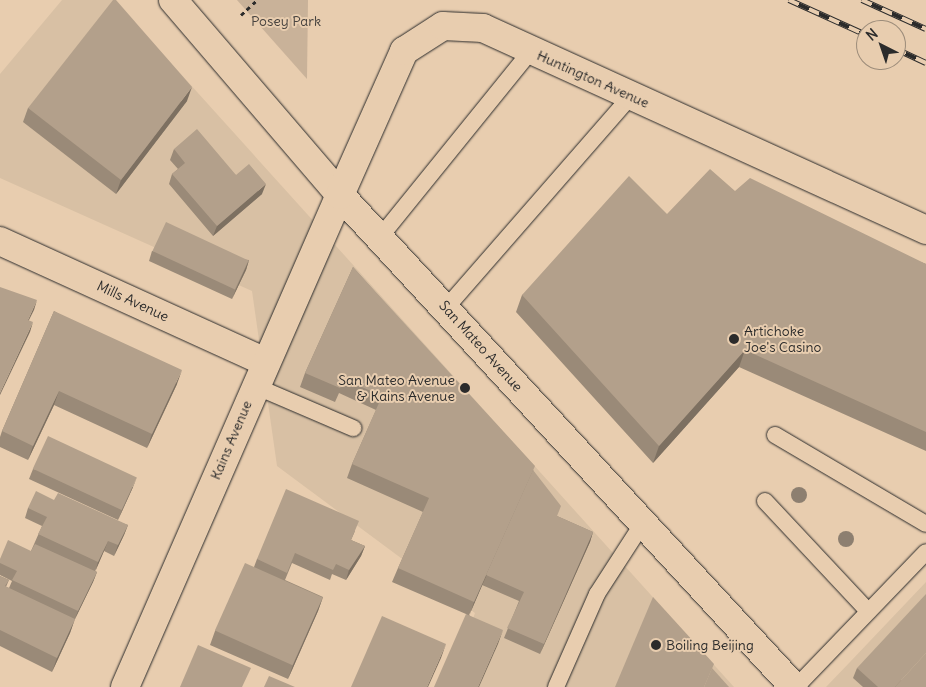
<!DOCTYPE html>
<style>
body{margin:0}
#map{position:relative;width:926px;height:687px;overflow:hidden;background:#e8cdaf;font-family:Delius,sans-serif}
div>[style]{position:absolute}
.built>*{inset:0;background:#d8c0a4}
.green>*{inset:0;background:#c9b299}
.path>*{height:3px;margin-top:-1.5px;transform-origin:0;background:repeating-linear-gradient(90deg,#2b2b2b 0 4px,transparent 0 8px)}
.roads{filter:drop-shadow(0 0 1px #2b2b2b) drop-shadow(0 0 1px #2b2b2b)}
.lane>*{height:16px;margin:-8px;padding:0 8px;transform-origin:8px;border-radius:8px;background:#e8cdaf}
.street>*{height:28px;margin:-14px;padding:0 14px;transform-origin:14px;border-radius:14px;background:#e8cdaf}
.secondary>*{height:28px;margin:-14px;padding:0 14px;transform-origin:14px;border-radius:14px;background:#e8cdaf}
.rail>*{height:5.5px;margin-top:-2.75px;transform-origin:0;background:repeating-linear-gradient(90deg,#e8cdaf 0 11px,#2b2b2b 0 22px);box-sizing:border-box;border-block:1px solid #2b2b2b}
.trees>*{width:16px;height:16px;margin:-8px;border-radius:50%;background:#8d7f70}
.wall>*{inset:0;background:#9a8a78}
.shaded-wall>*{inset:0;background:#7d7061}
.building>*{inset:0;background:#b3a08b;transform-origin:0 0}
.dots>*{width:14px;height:14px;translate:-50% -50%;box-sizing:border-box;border:2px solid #e8cdaf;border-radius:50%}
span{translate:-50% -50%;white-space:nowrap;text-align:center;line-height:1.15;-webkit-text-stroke:4px #e8cdaf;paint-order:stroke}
.park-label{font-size:14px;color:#433f3c}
.street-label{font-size:14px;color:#2b2b2b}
.poi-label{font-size:14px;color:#2b2b2b}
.left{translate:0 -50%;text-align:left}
.right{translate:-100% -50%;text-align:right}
.north{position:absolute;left:856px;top:20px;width:50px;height:50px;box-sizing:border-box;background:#e8cdaf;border:1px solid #9c8c7a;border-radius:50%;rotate:319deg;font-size:14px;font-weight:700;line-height:20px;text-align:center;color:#2b2b2b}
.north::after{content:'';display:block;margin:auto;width:18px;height:22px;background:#2b2b2b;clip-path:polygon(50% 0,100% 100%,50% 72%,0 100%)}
</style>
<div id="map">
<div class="built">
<i style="clip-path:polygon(62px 0,114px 0,734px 687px,448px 687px,475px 613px,277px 466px,252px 291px,0 178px,0 74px)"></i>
<i style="clip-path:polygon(926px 582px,926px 687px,826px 687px,850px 662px)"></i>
</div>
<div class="green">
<i style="clip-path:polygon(237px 0,308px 0,307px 79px)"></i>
</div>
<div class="path">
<i style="left:241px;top:15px;width:22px;rotate:-43deg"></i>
</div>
<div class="roads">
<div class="lane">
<i style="left:381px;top:236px;width:238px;rotate:-51deg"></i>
<i style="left:446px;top:308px;width:281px;rotate:-48.9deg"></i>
<i style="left:255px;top:386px;width:107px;rotate:23.2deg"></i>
<i style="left:775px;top:435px;width:175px;rotate:30.5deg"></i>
<i style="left:765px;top:501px;width:151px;rotate:46.9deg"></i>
<i style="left:556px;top:687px;width:102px;rotate:-66.2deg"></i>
<i style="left:597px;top:594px;width:85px;rotate:-57.1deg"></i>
<i style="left:796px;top:687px;width:187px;rotate:-46.1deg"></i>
</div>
<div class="street">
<i style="left:0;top:241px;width:291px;rotate:24.5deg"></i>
<i style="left:125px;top:687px;width:537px;rotate:-66.4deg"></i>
</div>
<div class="secondary">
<i style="left:173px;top:0;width:257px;rotate:49.4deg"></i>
<i style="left:340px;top:195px;width:669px;rotate:47.3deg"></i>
<i style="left:340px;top:195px;width:158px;rotate:-66deg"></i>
<i style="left:404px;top:51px;width:46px;rotate:-32.7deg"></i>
<i style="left:443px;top:26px;width:40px;rotate:2.9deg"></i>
<i style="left:483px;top:28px;width:487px;rotate:24.5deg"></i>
</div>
</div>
<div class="rail">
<i style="left:789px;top:0;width:85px;rotate:24.4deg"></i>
<i style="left:862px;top:0;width:70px;rotate:24.4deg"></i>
<i style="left:896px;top:49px;width:33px;rotate:25deg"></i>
</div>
<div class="trees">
<i style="left:799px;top:495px"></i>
<i style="left:846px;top:539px"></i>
</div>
<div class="wall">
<i style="clip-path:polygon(187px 101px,116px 194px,23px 122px,28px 108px)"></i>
<i style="clip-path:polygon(174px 149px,236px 175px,262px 194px,213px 236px,169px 184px,172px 174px,178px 169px,170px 160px)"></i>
<i style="clip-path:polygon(735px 191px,926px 264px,926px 451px,739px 367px,653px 463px,516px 312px,522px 295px)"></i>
<i style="clip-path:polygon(152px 251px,249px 260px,246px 270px,232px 299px,149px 261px)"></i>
<i style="clip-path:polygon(353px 267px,533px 470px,557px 516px,593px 532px,590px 542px,540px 654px,504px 638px,519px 601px,482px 585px,484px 581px,469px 615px,498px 644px,466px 614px,392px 582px,398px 568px,423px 512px,347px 478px,352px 464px,376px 410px,339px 393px,335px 402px,300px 387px,305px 373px)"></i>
<i style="clip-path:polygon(54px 311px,177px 384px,147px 448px,54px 405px,28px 460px,0 447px,0 437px,2px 431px)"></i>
<i style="clip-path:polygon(33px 469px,133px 487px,118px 520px,29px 479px)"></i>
<i style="clip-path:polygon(54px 500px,128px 525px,124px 535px,114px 556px,104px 551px,95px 571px,97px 572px,93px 582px,74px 621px,70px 633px,52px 672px,0 646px,0 576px,9px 580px,6px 587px,9px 588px,12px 581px,0 575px,0 559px,31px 551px,42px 526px,25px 518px,28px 508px)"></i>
<i style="clip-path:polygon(355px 531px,351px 540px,365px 546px,361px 556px,346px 580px,332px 574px,330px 580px,292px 563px,285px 580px,323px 597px,318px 611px,288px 679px,210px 645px,215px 631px,254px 567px,257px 559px)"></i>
<i style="clip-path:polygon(857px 668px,926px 687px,863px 687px,853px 678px)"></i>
</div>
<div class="shaded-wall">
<i style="clip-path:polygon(192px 87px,187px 101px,116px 194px,121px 180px)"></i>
<i style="clip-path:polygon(266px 184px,262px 194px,213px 236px,217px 226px)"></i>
<i style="clip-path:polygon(249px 260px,246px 270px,232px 299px,236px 289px)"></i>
<i style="clip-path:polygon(37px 300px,34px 310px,24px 330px,28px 320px)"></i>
<i style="clip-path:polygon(33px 322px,30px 332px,0 395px,0 393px)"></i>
<i style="clip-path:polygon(745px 350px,739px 367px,653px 463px,659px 446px)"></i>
<i style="clip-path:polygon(182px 370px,177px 384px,147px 448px,152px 434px)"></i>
<i style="clip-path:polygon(59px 391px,54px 405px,28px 460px,33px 446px)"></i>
<i style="clip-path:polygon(535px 466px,484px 581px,469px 616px,474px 602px)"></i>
<i style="clip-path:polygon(137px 477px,133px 487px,118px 520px,122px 510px)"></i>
<i style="clip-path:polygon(128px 525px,124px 535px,114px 556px,118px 545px)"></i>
<i style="clip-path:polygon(593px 532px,590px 542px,540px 654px,544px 644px)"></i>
<i style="clip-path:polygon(108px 541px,104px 551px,95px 572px,98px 562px)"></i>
<i style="clip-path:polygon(365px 546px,361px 556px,346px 580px,349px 570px)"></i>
<i style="clip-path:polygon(97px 572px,93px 582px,74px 621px,78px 611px)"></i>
<i style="clip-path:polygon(323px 597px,318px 611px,288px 679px,293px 665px)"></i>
<i style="clip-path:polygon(75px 619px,70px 633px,52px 672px,57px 658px)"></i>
<i style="clip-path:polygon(503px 630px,498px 644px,479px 687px,478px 687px)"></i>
<i style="clip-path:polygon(446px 644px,441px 658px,428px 687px,427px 687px)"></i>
</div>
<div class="building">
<i style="clip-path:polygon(113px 0,116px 0,192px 87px,121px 180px,28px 108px)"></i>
<i style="clip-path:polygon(197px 129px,236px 175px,249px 164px,266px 184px,217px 226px,172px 174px,185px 163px,174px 149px)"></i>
<i style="clip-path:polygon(710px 169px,735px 191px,750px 178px,926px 264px,926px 432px,745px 350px,659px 446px,522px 295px,629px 176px,667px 214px)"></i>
<i style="left:166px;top:222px;width:91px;height:32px;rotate:25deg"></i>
<i style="clip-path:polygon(353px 267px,535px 466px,474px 602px,398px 568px,429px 498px,352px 464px,382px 396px,344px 379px,340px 388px,305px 373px)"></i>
<i style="clip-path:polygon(0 287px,37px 300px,28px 320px,33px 322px,0 393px)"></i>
<i style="clip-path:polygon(54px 311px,182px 370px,152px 434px,59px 391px,33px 446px,2px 431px)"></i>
<i style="left:48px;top:436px;width:98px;height:36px;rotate:25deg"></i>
<i style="clip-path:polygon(533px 470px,561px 506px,557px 516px,593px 532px,544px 644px,507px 628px,524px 592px,486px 575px)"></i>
<i style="clip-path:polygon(286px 489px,359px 521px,351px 540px,365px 546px,349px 570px,336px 564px,333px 570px,295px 553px,287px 573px,257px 559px)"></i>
<i style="clip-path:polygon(36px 491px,54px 500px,58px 493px,128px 525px,118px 545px,108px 541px,98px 562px,38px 534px,47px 517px,28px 508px)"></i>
<i style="clip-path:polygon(8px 540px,31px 551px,35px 544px,97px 572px,78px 611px,12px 580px,17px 571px,0 563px,0 559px)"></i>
<i style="left:245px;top:563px;width:85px;height:74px;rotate:24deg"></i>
<i style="clip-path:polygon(0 576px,9px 580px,5px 586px,75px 619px,57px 658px,0 630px)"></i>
<i style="clip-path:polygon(926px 594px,926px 653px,895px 687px,878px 687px,857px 668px)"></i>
<i style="clip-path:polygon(653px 597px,714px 664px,704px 687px,615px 687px)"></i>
<i style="clip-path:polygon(466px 614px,503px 630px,478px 687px,434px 687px)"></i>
<i style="clip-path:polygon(382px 616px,446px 644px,427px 687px,351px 687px)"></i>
<i style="clip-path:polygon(198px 645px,251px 668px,242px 687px,180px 687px)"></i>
<i style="clip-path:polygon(926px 653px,926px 687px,895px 687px)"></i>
<i style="clip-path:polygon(712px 668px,729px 687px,704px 687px)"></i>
<i style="clip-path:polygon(269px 676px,295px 687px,264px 687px)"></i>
</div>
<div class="dots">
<i style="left:734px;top:339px;background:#2b2b2b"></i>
<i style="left:465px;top:388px;background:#2b2b2b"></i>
<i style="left:656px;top:645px;background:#2b2b2b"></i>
</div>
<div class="park-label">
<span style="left:286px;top:21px">Posey Park</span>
</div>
<div class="street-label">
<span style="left:593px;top:79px;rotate:24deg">Huntington Avenue</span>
<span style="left:133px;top:301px;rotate:25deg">Mills Avenue</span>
<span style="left:481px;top:346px;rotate:48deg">San Mateo Avenue</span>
<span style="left:231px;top:440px;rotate:-67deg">Kains Avenue</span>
</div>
<div class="poi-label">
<span class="left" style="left:744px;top:339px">Artichoke<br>Joe's Casino</span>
<span class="right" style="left:455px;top:388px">San Mateo Avenue<br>&amp; Kains Avenue</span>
<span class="left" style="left:666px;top:645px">Boiling Beijing</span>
</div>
<div class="north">N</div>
</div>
